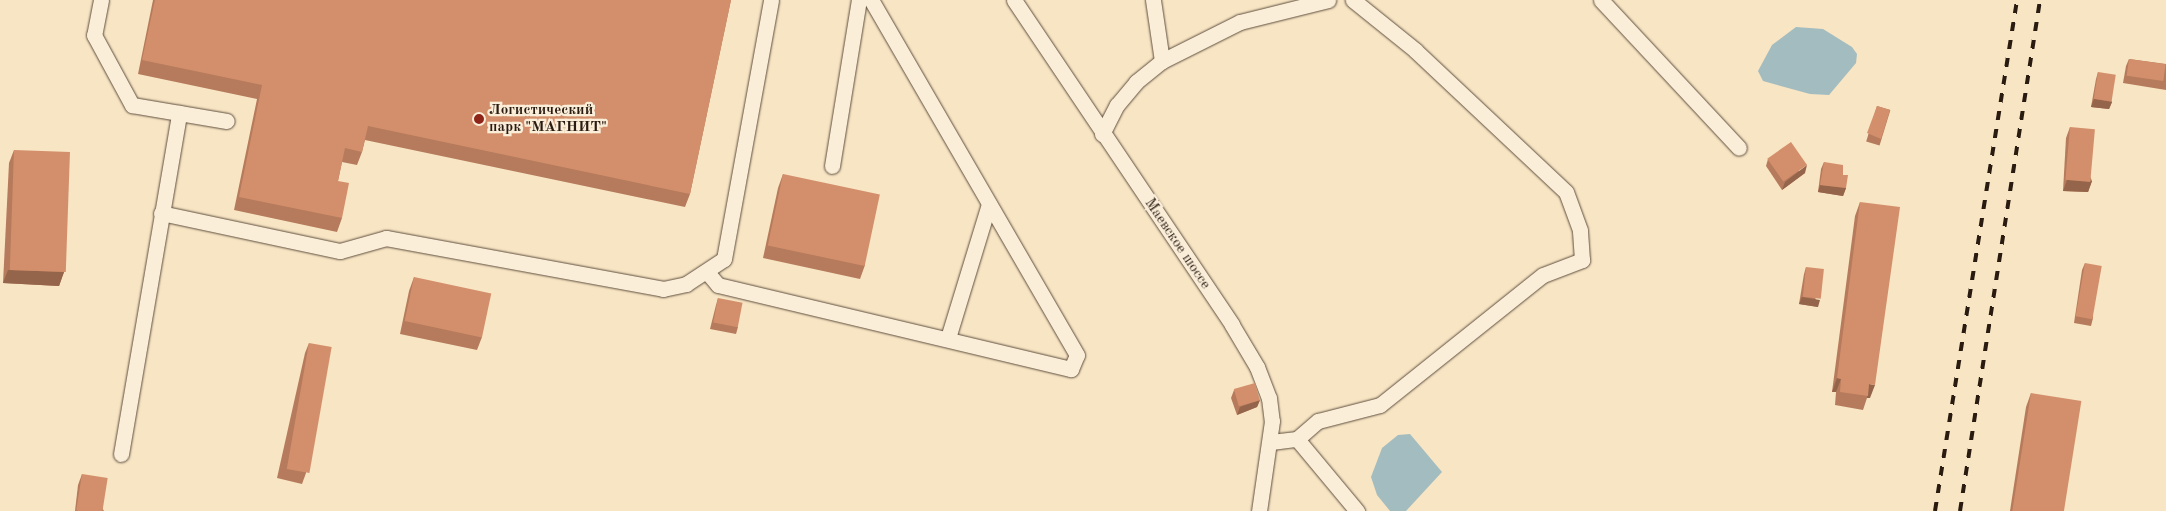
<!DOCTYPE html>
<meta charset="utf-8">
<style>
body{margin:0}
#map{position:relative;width:2166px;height:511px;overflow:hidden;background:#f8e5c4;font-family:"Old Standard TT",serif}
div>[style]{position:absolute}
.water>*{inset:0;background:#a3bcbf}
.roads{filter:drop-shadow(0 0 1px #5e4e3e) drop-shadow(0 0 1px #5e4e3e)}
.minor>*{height:15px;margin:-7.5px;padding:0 7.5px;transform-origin:7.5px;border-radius:7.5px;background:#faeed9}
.rail>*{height:4px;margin-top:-2px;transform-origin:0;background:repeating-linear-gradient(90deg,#2a1b11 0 9px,transparent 0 18px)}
.wall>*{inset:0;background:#b57b5c;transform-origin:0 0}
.shaded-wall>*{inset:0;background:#94644b}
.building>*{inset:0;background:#d38f6b;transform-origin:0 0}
.dots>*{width:14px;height:14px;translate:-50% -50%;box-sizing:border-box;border:2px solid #faeed9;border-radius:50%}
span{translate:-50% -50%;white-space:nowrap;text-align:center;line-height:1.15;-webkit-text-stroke:4.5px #faeed9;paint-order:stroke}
.poi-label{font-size:15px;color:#2a1b11;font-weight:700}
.left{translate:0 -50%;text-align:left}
.street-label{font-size:15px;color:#2a1b11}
</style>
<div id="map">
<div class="water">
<i style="clip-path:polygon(1796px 27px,1823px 29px,1852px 47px,1857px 54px,1856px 63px,1829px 95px,1810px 94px,1763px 81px,1758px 71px,1772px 45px)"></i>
<i style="clip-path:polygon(1410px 434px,1442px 472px,1406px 511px,1390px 511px,1377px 495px,1371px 477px,1382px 448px,1398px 435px)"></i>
</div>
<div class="roads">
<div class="minor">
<i style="left:101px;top:0;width:36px;rotate:101deg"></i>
<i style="left:94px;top:35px;width:80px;rotate:61.5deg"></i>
<i style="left:132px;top:105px;width:96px;rotate:9.6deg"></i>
<i style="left:1014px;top:0;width:391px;rotate:56.1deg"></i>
<i style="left:1232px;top:325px;width:49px;rotate:59.2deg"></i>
<i style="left:1257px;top:367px;width:33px;rotate:69deg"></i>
<i style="left:1269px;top:398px;width:23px;rotate:83deg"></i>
<i style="left:1272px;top:421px;width:91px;rotate:98.2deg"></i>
<i style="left:1153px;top:0;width:62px;rotate:81.6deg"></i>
<i style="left:1601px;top:0;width:202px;rotate:47deg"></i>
<i style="left:1102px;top:134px;width:33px;rotate:-63deg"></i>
<i style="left:1117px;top:105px;width:30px;rotate:-50deg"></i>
<i style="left:1136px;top:82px;width:33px;rotate:-39deg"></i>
<i style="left:1162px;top:61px;width:87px;rotate:-26.6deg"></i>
<i style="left:1240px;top:22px;width:91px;rotate:-14deg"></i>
<i style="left:832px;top:166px;width:168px;rotate:-80.8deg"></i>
<i style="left:161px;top:213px;width:183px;rotate:12deg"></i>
<i style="left:340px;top:251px;width:48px;rotate:-15.8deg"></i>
<i style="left:386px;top:238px;width:282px;rotate:10.4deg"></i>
<i style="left:663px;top:289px;width:24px;rotate:-12deg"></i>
<i style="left:686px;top:284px;width:45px;rotate:-33.3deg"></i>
<i style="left:724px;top:259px;width:263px;rotate:-79.7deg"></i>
<i style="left:707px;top:272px;width:17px;rotate:50deg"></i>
<i style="left:718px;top:285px;width:363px;rotate:13.4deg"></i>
<i style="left:1071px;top:369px;width:15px;rotate:-67deg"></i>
<i style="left:1077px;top:355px;width:410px;rotate:-120.1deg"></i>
<i style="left:948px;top:338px;width:140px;rotate:-73deg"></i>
<i style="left:1297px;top:439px;width:28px;rotate:-41deg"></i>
<i style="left:1318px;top:421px;width:64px;rotate:-14.5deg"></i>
<i style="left:1380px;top:405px;width:208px;rotate:-38.6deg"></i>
<i style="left:1543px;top:275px;width:42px;rotate:-21deg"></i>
<i style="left:1582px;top:260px;width:30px;rotate:-94deg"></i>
<i style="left:1580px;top:230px;width:40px;rotate:-110.2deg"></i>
<i style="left:1566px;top:192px;width:207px;rotate:-136.8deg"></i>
<i style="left:1415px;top:50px;width:80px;rotate:-141.1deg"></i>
<i style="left:1271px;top:442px;width:26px;rotate:-7deg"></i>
<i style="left:1297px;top:439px;width:94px;rotate:50.2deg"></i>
<i style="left:121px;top:454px;width:346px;rotate:-80.3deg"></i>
</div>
</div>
<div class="rail">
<i style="left:1935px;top:511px;width:518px;rotate:-80.88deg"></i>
<i style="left:1960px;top:511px;width:517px;rotate:-81.1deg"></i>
</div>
<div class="wall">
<i style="clip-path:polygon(153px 0,731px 0,690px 194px,685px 207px,365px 140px,362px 152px,357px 165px,342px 162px,338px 181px,342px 218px,337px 232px,234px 210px,257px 99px,138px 74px)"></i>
<i style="clip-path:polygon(2129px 59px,2166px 64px,2166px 90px,2123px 83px,2126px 66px)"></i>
<i style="clip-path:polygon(2098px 72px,2112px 102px,2109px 109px,2091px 107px,2096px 79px)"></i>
<i style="left:1877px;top:106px;width:14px;height:37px;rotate:17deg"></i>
<i style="clip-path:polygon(2070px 127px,2092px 181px,2088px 192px,2063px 191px,2066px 138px)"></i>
<i style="clip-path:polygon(14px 150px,64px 272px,59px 286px,3px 283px,9px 163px)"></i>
<i style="clip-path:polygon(1768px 159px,1805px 173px,1782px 190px,1766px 166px)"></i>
<i style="clip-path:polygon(1824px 162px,1843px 175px,1846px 188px,1843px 196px,1818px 192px,1821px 169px)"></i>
<i style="clip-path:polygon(783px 174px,865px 265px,860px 279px,763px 258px,778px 188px)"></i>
<i style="clip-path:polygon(1860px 202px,1870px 398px,1867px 398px,1863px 410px,1835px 405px,1836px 392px,1832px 392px,1855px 216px)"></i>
<i style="clip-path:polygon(2085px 263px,2093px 318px,2091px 326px,2074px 323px,2082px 270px)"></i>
<i style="clip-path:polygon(1806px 267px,1818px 307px,1799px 304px,1804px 274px)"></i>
<i style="clip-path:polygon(414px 277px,482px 337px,477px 350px,400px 334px,409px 291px)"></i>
<i style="clip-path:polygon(718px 298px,738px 327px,736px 334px,710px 329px,716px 305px)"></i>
<i style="clip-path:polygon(309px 343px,306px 473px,302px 484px,277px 478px,305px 353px)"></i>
<i style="clip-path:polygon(1234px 390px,1260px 400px,1257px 407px,1237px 415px,1231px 398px)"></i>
<i style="clip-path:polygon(2031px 393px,2063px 511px,2010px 511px,2026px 407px)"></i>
<i style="clip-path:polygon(82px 474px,104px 511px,75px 511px,78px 485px)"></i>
</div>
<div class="shaded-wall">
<i style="clip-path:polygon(2094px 99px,2112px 102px,2109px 109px,2091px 107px)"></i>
<i style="clip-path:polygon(1807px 165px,1805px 173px,1782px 190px,1785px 182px)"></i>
<i style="clip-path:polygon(2067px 180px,2092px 181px,2088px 192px,2063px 191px)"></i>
<i style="clip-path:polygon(1820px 185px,1846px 188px,1843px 196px,1818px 192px)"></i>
<i style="clip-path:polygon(8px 270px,64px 272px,59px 286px,3px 283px)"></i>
<i style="clip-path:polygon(1802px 297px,1820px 300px,1818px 307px,1799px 304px)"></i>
<i style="clip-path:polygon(1837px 378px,1841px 379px,1836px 392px,1832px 392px)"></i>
<i style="clip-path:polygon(1869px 384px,1875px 385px,1870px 398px,1867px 398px)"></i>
<i style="clip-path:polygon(1260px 400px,1257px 407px,1237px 415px,1240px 407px)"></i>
</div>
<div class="building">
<i style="clip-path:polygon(155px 0,731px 0,690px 194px,368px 126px,362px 152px,345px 148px,338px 181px,349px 183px,342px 218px,239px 197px,262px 85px,142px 60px)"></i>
<i style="left:2129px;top:59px;width:37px;height:17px;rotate:8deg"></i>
<i style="left:2098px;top:72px;width:18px;height:27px;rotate:9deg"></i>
<i style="clip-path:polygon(1877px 106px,1890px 110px,1881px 139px,1867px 133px)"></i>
<i style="left:2070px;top:127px;width:25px;height:53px;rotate:5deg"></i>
<i style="left:1791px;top:142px;width:28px;height:29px;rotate:55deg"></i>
<i style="left:14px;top:150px;width:56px;height:120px;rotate:2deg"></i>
<i style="clip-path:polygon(1824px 162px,1843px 165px,1843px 175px,1848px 175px,1846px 188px,1820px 185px)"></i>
<i style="left:783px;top:174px;width:99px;height:73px;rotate:12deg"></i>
<i style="clip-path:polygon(1860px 202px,1900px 207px,1875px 385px,1869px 384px,1868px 396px,1840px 392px,1841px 379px,1837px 378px)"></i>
<i style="left:2085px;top:263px;width:17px;height:54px;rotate:10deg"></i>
<i style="left:1806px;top:267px;width:18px;height:30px;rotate:6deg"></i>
<i style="left:414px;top:277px;width:79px;height:45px;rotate:12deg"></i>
<i style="left:718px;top:298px;width:25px;height:25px;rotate:11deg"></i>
<i style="left:309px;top:343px;width:23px;height:128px;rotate:10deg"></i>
<i style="left:1255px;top:383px;width:18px;height:22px;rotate:74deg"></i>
<i style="left:2031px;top:393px;width:51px;height:120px;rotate:9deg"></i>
<i style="left:82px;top:474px;width:26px;height:37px;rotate:9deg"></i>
</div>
<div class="dots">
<i style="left:479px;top:119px;background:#8f2418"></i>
</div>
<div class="poi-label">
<span class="left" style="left:489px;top:119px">Логистический<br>парк "МАГНИТ"</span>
</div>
<div class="street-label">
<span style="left:1177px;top:244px;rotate:56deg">Маевское шоссе</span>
</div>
</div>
